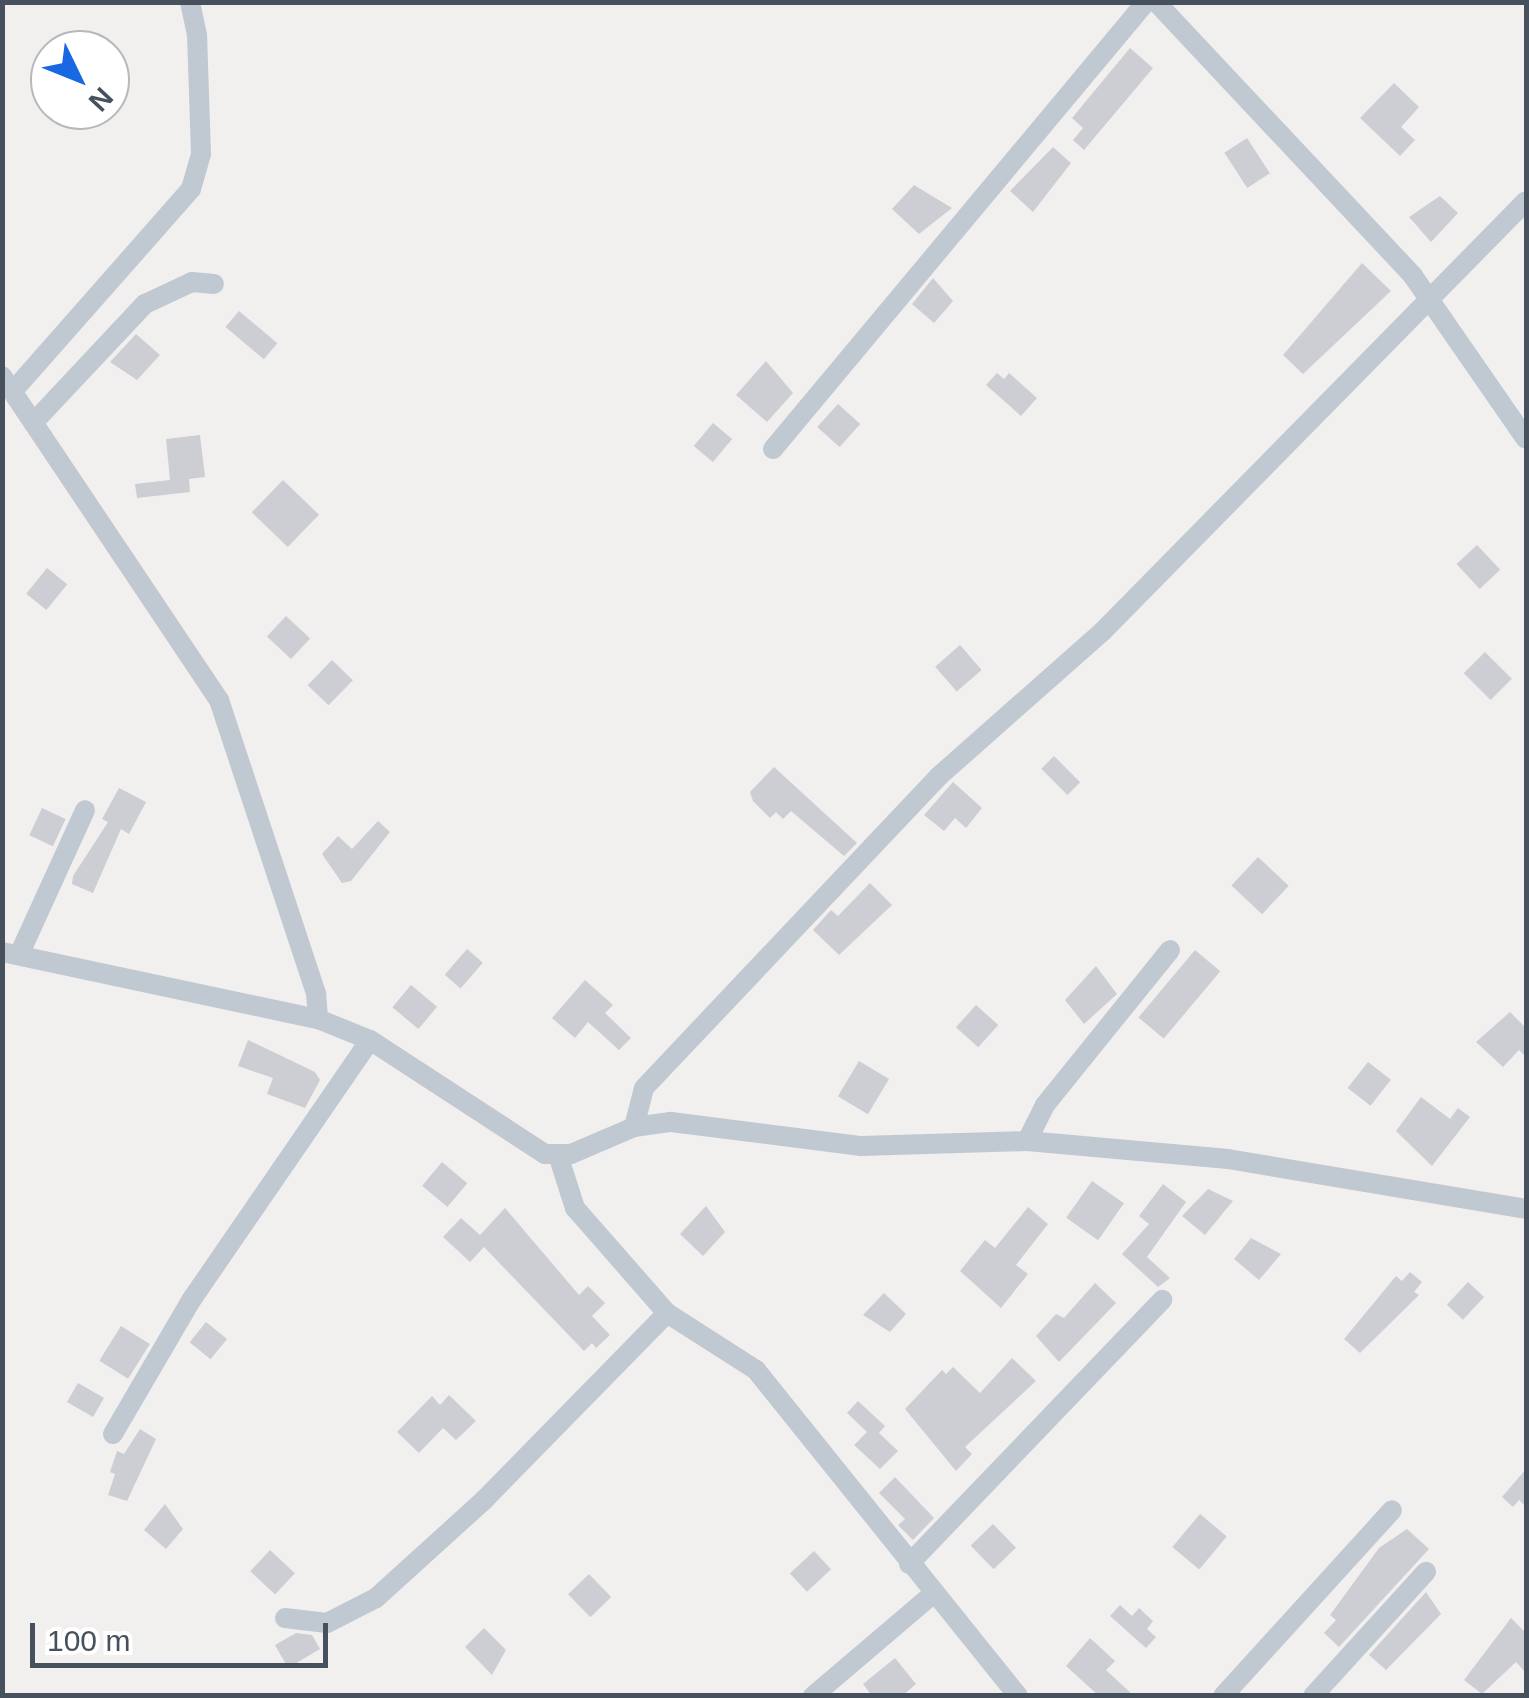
<!DOCTYPE html>
<style>
body{margin:0}
#map{position:relative;width:1529px;height:1698px;overflow:hidden;background:#f2efef;font-family:Helvetica,sans-serif}
div>[style]{position:absolute}
.building>*{inset:0;background:#ccced4;transform-origin:0 0}
.minor>*{height:20px;margin:-10px;padding:0 10px;transform-origin:10px;border-radius:10px;background:#c0c9d1}
span{translate:-50% -50%;white-space:nowrap;text-align:center;line-height:1.15;-webkit-text-stroke:9px #fff;paint-order:stroke}
.frame{position:absolute;inset:0;border:5px solid #47515d;pointer-events:none}
.north{position:absolute;left:30px;top:30px;width:100px;height:100px;box-sizing:border-box;background:#fff;border:2px solid #b5b9be;border-radius:50%;rotate:133deg;font-size:28px;font-weight:700;line-height:40px;text-align:center;color:#47515d}
.north::after{content:'';display:block;margin:auto;width:35px;height:45px;background:#1867e3;clip-path:polygon(50% 0,100% 100%,50% 72%,0 100%)}
.scale{position:absolute;left:30px;top:1623px;width:298px;height:45px;box-sizing:border-box;border:5px solid #47515d;border-top:0;padding-left:12px;font-size:30px;line-height:35px;white-space:nowrap;color:#47515d;-webkit-text-stroke:8px #fff;paint-order:stroke}
</style>
<div id="map">
<div class="building">
<i style="clip-path:polygon(1130px 48px,1153px 68px,1084px 150px,1073px 140px,1083px 128px,1072px 118px)"></i>
<i style="clip-path:polygon(1394px 83px,1419px 107px,1401px 127px,1415px 140px,1400px 156px,1360px 118px)"></i>
<i style="left:1247px;top:138px;width:42px;height:27px;rotate:57deg"></i>
<i style="clip-path:polygon(1053px 147px,1071px 163px,1033px 212px,1010px 191px)"></i>
<i style="clip-path:polygon(914px 185px,952px 208px,919px 234px,892px 209px)"></i>
<i style="clip-path:polygon(1440px 196px,1458px 213px,1431px 242px,1409px 217px)"></i>
<i style="clip-path:polygon(1362px 263px,1391px 291px,1303px 374px,1283px 355px)"></i>
<i style="clip-path:polygon(933px 278px,953px 301px,934px 323px,912px 304px)"></i>
<i style="left:239px;top:311px;width:50px;height:21px;rotate:40deg"></i>
<i style="clip-path:polygon(136px 334px,160px 355px,137px 380px,110px 362px)"></i>
<i style="clip-path:polygon(766px 361px,793px 393px,767px 422px,736px 395px)"></i>
<i style="clip-path:polygon(997px 373px,1004px 379px,1009px 373px,1037px 398px,1021px 416px,986px 385px)"></i>
<i style="left:838px;top:404px;width:30px;height:31px;rotate:42deg"></i>
<i style="left:713px;top:423px;width:25px;height:30px;rotate:40deg"></i>
<i style="clip-path:polygon(200px 435px,205px 477px,189px 479px,190px 492px,137px 498px,135px 484px,170px 480px,166px 439px)"></i>
<i style="left:283px;top:480px;width:50px;height:45px;rotate:44deg"></i>
<i style="left:1477px;top:545px;width:34px;height:28px;rotate:47deg"></i>
<i style="left:47px;top:568px;width:26px;height:33px;rotate:39deg"></i>
<i style="left:286px;top:616px;width:33px;height:28px;rotate:43deg"></i>
<i style="left:960px;top:645px;width:33px;height:33px;rotate:49deg"></i>
<i style="left:1485px;top:652px;width:38px;height:30px;rotate:45deg"></i>
<i style="left:332px;top:660px;width:29px;height:35px;rotate:44deg"></i>
<i style="left:1054px;top:756px;width:37px;height:18px;rotate:45deg"></i>
<i style="clip-path:polygon(774px 767px,857px 843px,844px 856px,791px 811px,783px 819px,776px 812px,770px 818px,753px 801px,750px 792px)"></i>
<i style="clip-path:polygon(953px 782px,982px 808px,966px 828px,955px 818px,944px 831px,924px 815px)"></i>
<i style="clip-path:polygon(119px 788px,146px 802px,129px 834px,121px 829px,93px 893px,72px 884px,73px 876px,108px 822px,102px 819px)"></i>
<i style="left:42px;top:808px;width:26px;height:30px;rotate:25deg"></i>
<i style="clip-path:polygon(378px 821px,390px 832px,351px 881px,342px 883px,322px 854px,338px 836px,352px 849px)"></i>
<i style="left:1258px;top:857px;width:42px;height:39px;rotate:43deg"></i>
<i style="clip-path:polygon(870px 883px,892px 905px,839px 955px,813px 930px,831px 910px,838px 916px)"></i>
<i style="left:467px;top:949px;width:21px;height:34px;rotate:41deg"></i>
<i style="left:1195px;top:950px;width:33px;height:88px;rotate:40deg"></i>
<i style="clip-path:polygon(1096px 966px,1117px 994px,1084px 1024px,1065px 1000px)"></i>
<i style="clip-path:polygon(585px 980px,613px 1005px,605px 1013px,631px 1038px,619px 1050px,588px 1022px,575px 1038px,552px 1018px)"></i>
<i style="left:411px;top:985px;width:34px;height:29px;rotate:40deg"></i>
<i style="left:976px;top:1005px;width:30px;height:30px;rotate:42deg"></i>
<i style="clip-path:polygon(1510px 1012px,1526px 1028px,1526px 1057px,1519px 1050px,1503px 1067px,1476px 1042px)"></i>
<i style="clip-path:polygon(248px 1040px,315px 1072px,320px 1080px,305px 1108px,267px 1094px,273px 1078px,238px 1066px)"></i>
<i style="left:859px;top:1061px;width:35px;height:41px;rotate:31deg"></i>
<i style="left:1368px;top:1062px;width:29px;height:33px;rotate:38deg"></i>
<i style="clip-path:polygon(1421px 1097px,1450px 1119px,1458px 1108px,1470px 1117px,1432px 1166px,1396px 1131px)"></i>
<i style="left:442px;top:1162px;width:33px;height:31px;rotate:40deg"></i>
<i style="left:1092px;top:1181px;width:39px;height:45px;rotate:35deg"></i>
<i style="clip-path:polygon(1163px 1184px,1186px 1202px,1147px 1257px,1170px 1278px,1158px 1287px,1122px 1254px,1149px 1224px,1139px 1216px)"></i>
<i style="clip-path:polygon(1208px 1189px,1233px 1201px,1205px 1235px,1182px 1216px)"></i>
<i style="clip-path:polygon(706px 1206px,725px 1232px,703px 1256px,680px 1234px)"></i>
<i style="clip-path:polygon(1028px 1207px,1048px 1224px,1016px 1265px,1028px 1274px,1001px 1308px,960px 1271px,985px 1240px,995px 1248px)"></i>
<i style="clip-path:polygon(505px 1208px,579px 1295px,588px 1286px,605px 1303px,592px 1316px,610px 1335px,596px 1348px,592px 1343px,584px 1351px,484px 1247px,470px 1262px,443px 1237px,461px 1218px,480px 1235px)"></i>
<i style="clip-path:polygon(1251px 1238px,1281px 1254px,1259px 1280px,1234px 1259px)"></i>
<i style="clip-path:polygon(1410px 1272px,1422px 1282px,1414px 1292px,1419px 1295px,1360px 1353px,1344px 1339px,1396px 1276px,1402px 1281px)"></i>
<i style="left:1468px;top:1282px;width:22px;height:31px;rotate:43deg"></i>
<i style="clip-path:polygon(1095px 1283px,1116px 1303px,1059px 1362px,1036px 1336px,1056px 1314px,1064px 1318px)"></i>
<i style="clip-path:polygon(884px 1293px,906px 1314px,890px 1332px,863px 1315px)"></i>
<i style="left:206px;top:1322px;width:27px;height:26px;rotate:39deg"></i>
<i style="left:121px;top:1326px;width:34px;height:41px;rotate:32deg"></i>
<i style="clip-path:polygon(1012px 1358px,1036px 1381px,965px 1447px,972px 1454px,956px 1471px,905px 1409px,942px 1370px,946px 1374px,953px 1367px,980px 1393px)"></i>
<i style="left:78px;top:1383px;width:30px;height:22px;rotate:30deg"></i>
<i style="clip-path:polygon(449px 1395px,476px 1421px,456px 1440px,443px 1428px,419px 1453px,397px 1432px,432px 1396px,440px 1405px)"></i>
<i style="clip-path:polygon(858px 1401px,885px 1426px,879px 1433px,898px 1451px,880px 1469px,854px 1445px,867px 1432px,847px 1413px)"></i>
<i style="clip-path:polygon(140px 1429px,156px 1439px,127px 1501px,108px 1495px,115px 1474px,110px 1472px,117px 1451px,124px 1454px)"></i>
<i style="clip-path:polygon(1526px 1469px,1526px 1507px,1519px 1500px,1513px 1507px,1502px 1497px)"></i>
<i style="clip-path:polygon(895px 1477px,934px 1518px,913px 1540px,898px 1525px,905px 1519px,879px 1493px)"></i>
<i style="clip-path:polygon(165px 1504px,183px 1529px,166px 1549px,144px 1530px)"></i>
<i style="left:1200px;top:1514px;width:35px;height:43px;rotate:40deg"></i>
<i style="left:993px;top:1524px;width:33px;height:31px;rotate:46deg"></i>
<i style="clip-path:polygon(1407px 1529px,1429px 1549px,1339px 1647px,1324px 1633px,1336px 1620px,1330px 1615px,1379px 1548px)"></i>
<i style="left:270px;top:1550px;width:34px;height:29px;rotate:43deg"></i>
<i style="left:814px;top:1551px;width:25px;height:33px;rotate:47deg"></i>
<i style="left:589px;top:1574px;width:32px;height:29px;rotate:46deg"></i>
<i style="clip-path:polygon(1426px 1592px,1441px 1614px,1386px 1670px,1369px 1655px)"></i>
<i style="clip-path:polygon(1120px 1605px,1132px 1616px,1139px 1608px,1153px 1621px,1147px 1629px,1156px 1637px,1146px 1648px,1110px 1616px)"></i>
<i style="clip-path:polygon(1511px 1618px,1526px 1633px,1526px 1673px,1516px 1662px,1482px 1694px,1464px 1680px)"></i>
<i style="clip-path:polygon(484px 1628px,506px 1650px,492px 1675px,465px 1647px)"></i>
<i style="clip-path:polygon(296px 1633px,312px 1635px,320px 1649px,288px 1668px,275px 1645px)"></i>
<i style="clip-path:polygon(1090px 1638px,1115px 1661px,1106px 1670px,1134px 1696px,1099px 1696px,1066px 1666px)"></i>
<i style="clip-path:polygon(895px 1658px,916px 1684px,902px 1696px,872px 1696px,863px 1684px)"></i>
</div>
<div class="minor">
<i style="left:1156px;top:2px;width:376px;rotate:46.8deg"></i>
<i style="left:1413px;top:276px;width:198px;rotate:55.3deg"></i>
<i style="left:2px;top:376px;width:390px;rotate:56.2deg"></i>
<i style="left:219px;top:700px;width:310px;rotate:71.7deg"></i>
<i style="left:316px;top:994px;width:25px;rotate:85deg"></i>
<i style="left:13px;top:391px;width:269px;rotate:-48.6deg"></i>
<i style="left:191px;top:189px;width:36px;rotate:-74deg"></i>
<i style="left:201px;top:154px;width:119px;rotate:-91.9deg"></i>
<i style="left:197px;top:35px;width:34px;rotate:-102deg"></i>
<i style="left:34px;top:422px;width:162px;rotate:-46.8deg"></i>
<i style="left:145px;top:304px;width:52px;rotate:-25.1deg"></i>
<i style="left:192px;top:282px;width:22px;rotate:5deg"></i>
<i style="left:773px;top:449px;width:582px;rotate:-50.16deg"></i>
<i style="left:2px;top:952px;width:323px;rotate:12deg"></i>
<i style="left:318px;top:1019px;width:56px;rotate:22deg"></i>
<i style="left:370px;top:1040px;width:209px;rotate:33.1deg"></i>
<i style="left:545px;top:1154px;width:26px"></i>
<i style="left:571px;top:1154px;width:69px;rotate:-23.2deg"></i>
<i style="left:634px;top:1127px;width:37px;rotate:-8deg"></i>
<i style="left:671px;top:1122px;width:192px;rotate:7.2deg"></i>
<i style="left:861px;top:1146px;width:166px;rotate:-1.7deg"></i>
<i style="left:1027px;top:1141px;width:202px;rotate:5.1deg"></i>
<i style="left:1228px;top:1159px;width:302px;rotate:9.5deg"></i>
<i style="left:19px;top:955px;width:159px;rotate:-65.5deg"></i>
<i style="left:634px;top:1127px;width:40px;rotate:-75.6deg"></i>
<i style="left:644px;top:1088px;width:428px;rotate:-46.6deg"></i>
<i style="left:938px;top:777px;width:220px;rotate:-41.5deg"></i>
<i style="left:1103px;top:631px;width:603px;rotate:-45.47deg"></i>
<i style="left:1027px;top:1141px;width:40px;rotate:-63.4deg"></i>
<i style="left:1045px;top:1105px;width:199px;rotate:-51.1deg"></i>
<i style="left:558px;top:1155px;width:56px;rotate:72.2deg"></i>
<i style="left:575px;top:1208px;width:140px;rotate:48.8deg"></i>
<i style="left:667px;top:1313px;width:106px;rotate:32.6deg"></i>
<i style="left:756px;top:1370px;width:418px;rotate:51.2deg"></i>
<i style="left:113px;top:1434px;width:156px;rotate:-59.7deg"></i>
<i style="left:192px;top:1299px;width:314px;rotate:-55.5deg"></i>
<i style="left:909px;top:1564px;width:366px;rotate:-46.2deg"></i>
<i style="left:285px;top:1618px;width:42px;rotate:6.8deg"></i>
<i style="left:327px;top:1623px;width:55px;rotate:-27deg"></i>
<i style="left:376px;top:1598px;width:147px;rotate:-42.2deg"></i>
<i style="left:485px;top:1499px;width:260px;rotate:-45.6deg"></i>
<i style="left:813px;top:1696px;width:157px;rotate:-40.4deg"></i>
<i style="left:1223px;top:1696px;width:251px;rotate:-47.7deg"></i>
<i style="left:1313px;top:1696px;width:168px;rotate:-47.7deg"></i>
</div>
<div class="frame"></div>
<div class="north">N</div>
<div class="scale">100 m</div>
</div>
